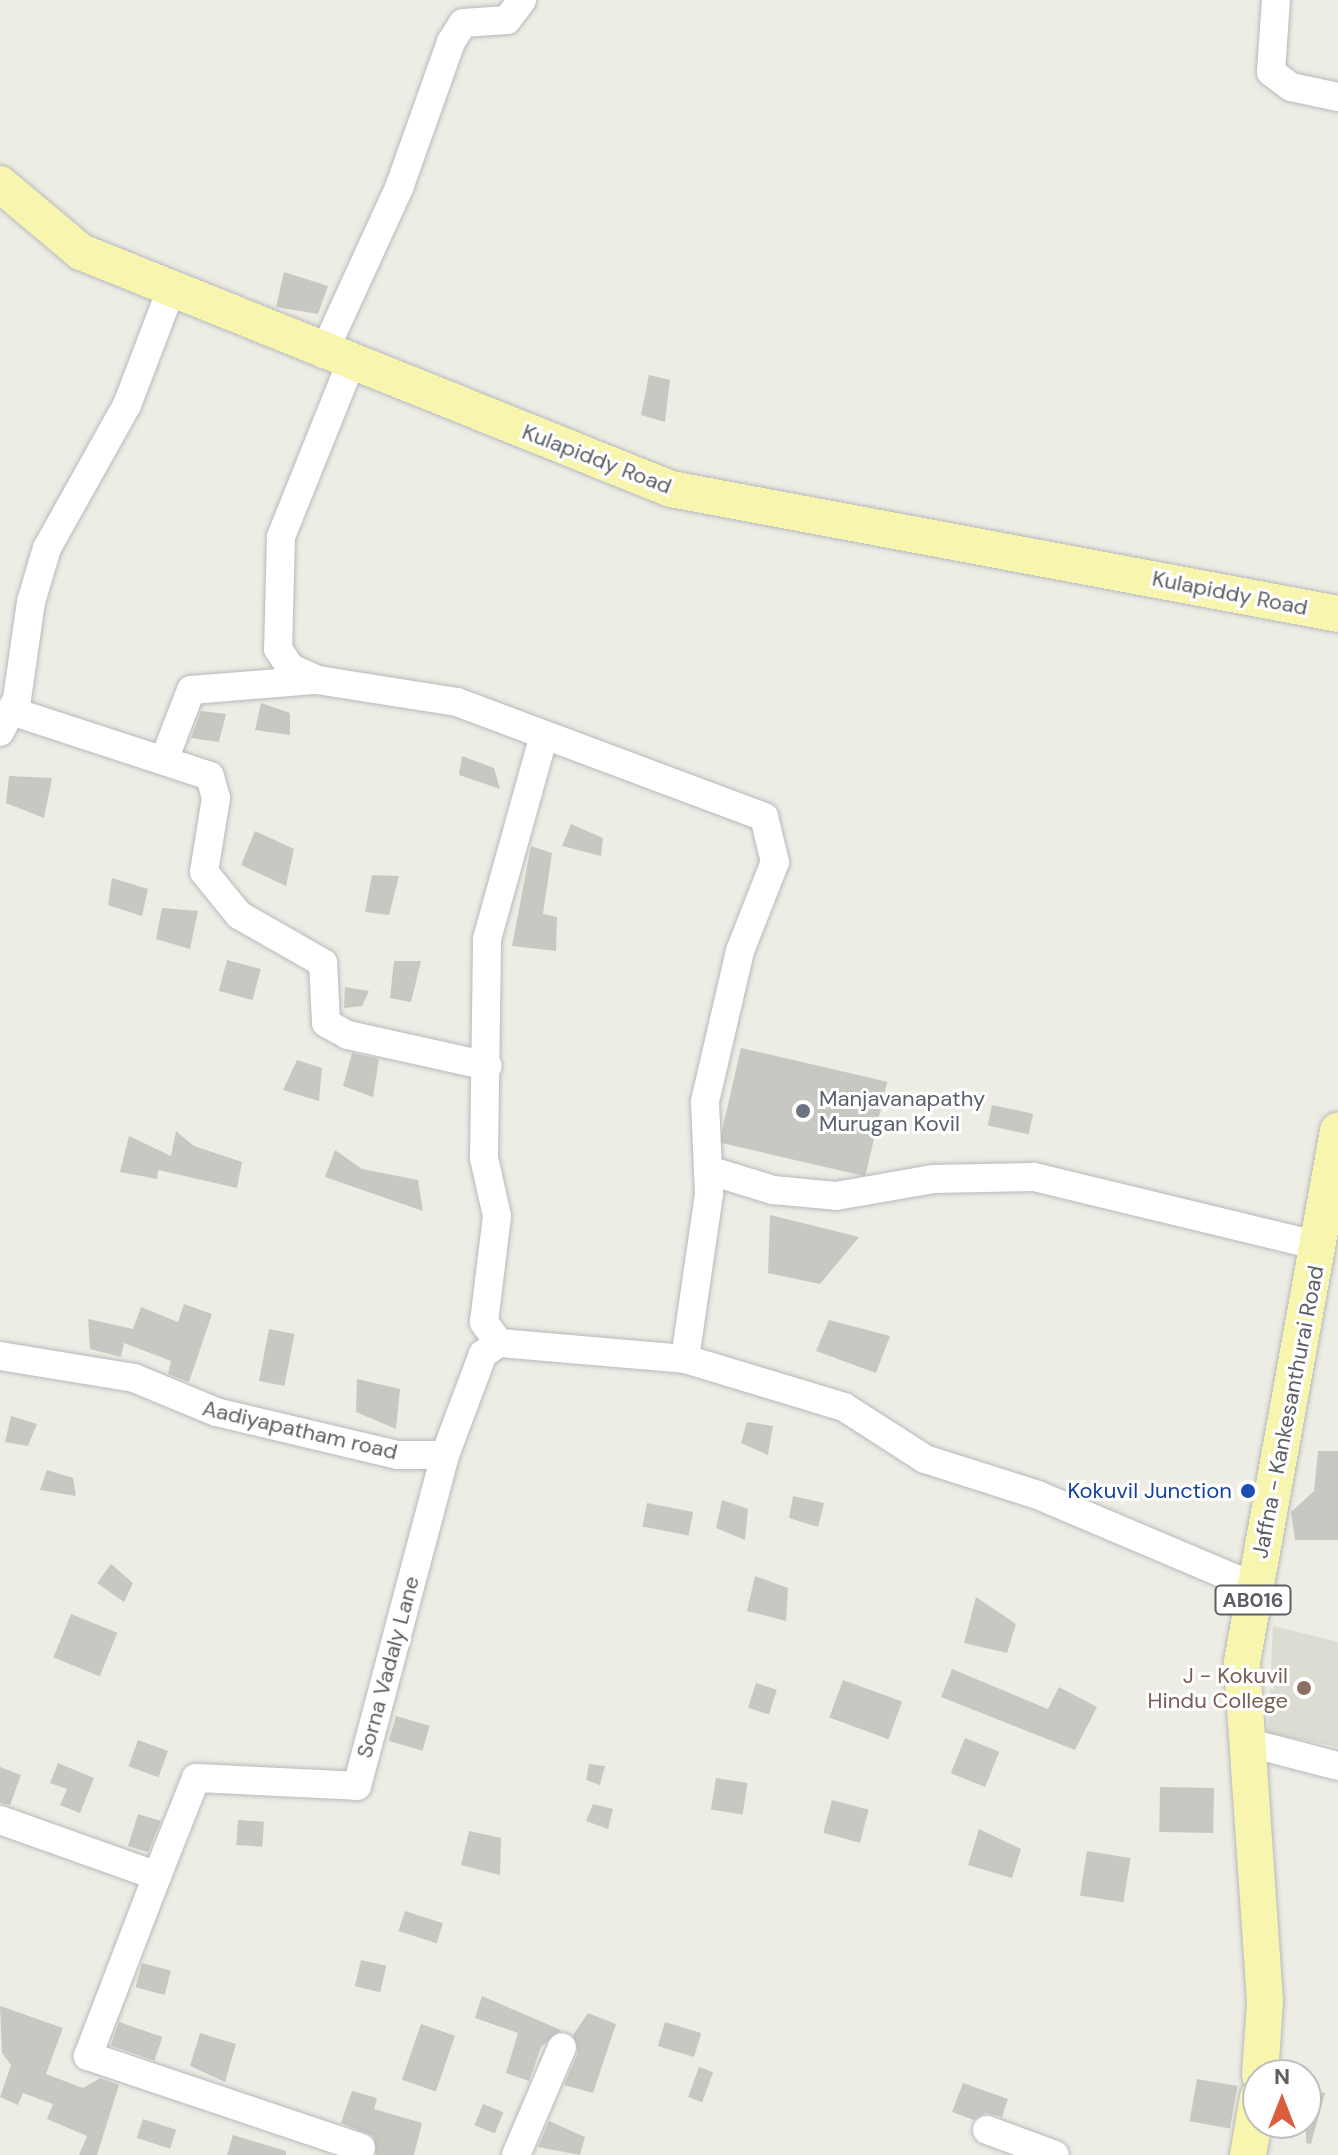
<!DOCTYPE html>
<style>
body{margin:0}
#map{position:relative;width:1338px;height:2155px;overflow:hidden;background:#edede5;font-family:"DM Sans",sans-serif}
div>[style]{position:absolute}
.education>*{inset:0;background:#dddcd3}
.building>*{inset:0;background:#c9c7c2;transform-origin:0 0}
.roads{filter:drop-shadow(0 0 2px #b7b9bd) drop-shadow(0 0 2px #b7b9bd)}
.minor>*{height:28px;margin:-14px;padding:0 14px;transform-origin:14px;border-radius:14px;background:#fff}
.major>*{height:36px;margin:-18px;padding:0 18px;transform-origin:18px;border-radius:18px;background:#f8f5af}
.dots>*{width:22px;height:22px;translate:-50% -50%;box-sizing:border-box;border:4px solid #fff;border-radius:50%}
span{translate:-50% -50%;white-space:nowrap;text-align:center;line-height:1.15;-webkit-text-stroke:6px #fff;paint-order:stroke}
.shield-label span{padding:2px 6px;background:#fff;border:2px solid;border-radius:6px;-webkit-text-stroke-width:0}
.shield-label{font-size:20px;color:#5c5f64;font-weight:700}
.street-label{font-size:22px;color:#5c5f64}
.worship-label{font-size:22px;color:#5b616d}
.left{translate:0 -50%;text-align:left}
.transit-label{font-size:22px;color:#164399}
.right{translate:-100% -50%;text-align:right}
.education-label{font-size:22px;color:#785e54}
.north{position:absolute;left:1242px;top:2059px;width:80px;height:80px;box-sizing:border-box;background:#fff;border:2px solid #bebfc1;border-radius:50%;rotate:0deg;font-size:22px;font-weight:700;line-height:32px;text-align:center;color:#5c5f64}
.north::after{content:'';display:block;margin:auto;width:28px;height:36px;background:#da5e3e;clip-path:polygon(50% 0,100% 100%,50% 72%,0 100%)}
</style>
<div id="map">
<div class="education">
<i style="clip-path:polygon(1273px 1626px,1338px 1642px,1338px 1747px,1268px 1733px)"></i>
</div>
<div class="building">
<i style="clip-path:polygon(284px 272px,328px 286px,318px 314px,276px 307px)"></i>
<i style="clip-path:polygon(649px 375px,670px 380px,665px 422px,641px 415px)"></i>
<i style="clip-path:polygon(261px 703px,290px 713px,290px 735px,255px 730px)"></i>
<i style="clip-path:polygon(201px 711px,226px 714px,219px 742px,191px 738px)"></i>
<i style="clip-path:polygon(462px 756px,494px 768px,500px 789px,459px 775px)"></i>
<i style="clip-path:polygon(9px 776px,52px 778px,44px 818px,6px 803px)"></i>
<i style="clip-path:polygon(571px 824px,603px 838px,601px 856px,562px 846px)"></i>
<i style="clip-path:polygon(255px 831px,294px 849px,286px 886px,241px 865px)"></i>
<i style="clip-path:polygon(531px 846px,552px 853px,543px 914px,557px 917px,556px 951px,512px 946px)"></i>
<i style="clip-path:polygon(372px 875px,399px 876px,389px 915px,365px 912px)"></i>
<i style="clip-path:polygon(112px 878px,148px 889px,142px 916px,108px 905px)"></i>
<i style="clip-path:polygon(162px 908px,198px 911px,190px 949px,156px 939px)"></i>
<i style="left:227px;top:960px;width:35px;height:32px;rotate:15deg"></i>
<i style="clip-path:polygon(394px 961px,421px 961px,411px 1002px,390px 998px)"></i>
<i style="clip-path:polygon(345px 987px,369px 991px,362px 1006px,344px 1008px)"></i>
<i style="left:741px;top:1048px;width:150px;height:97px;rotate:13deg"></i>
<i style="clip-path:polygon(352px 1053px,379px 1059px,373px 1097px,343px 1086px)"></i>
<i style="clip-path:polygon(297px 1060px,322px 1068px,319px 1101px,283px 1090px)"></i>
<i style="left:992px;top:1105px;width:42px;height:21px;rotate:12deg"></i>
<i style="clip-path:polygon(176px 1131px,194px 1146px,242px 1162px,237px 1188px,158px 1170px,157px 1179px,120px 1172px,129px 1136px,171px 1156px)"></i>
<i style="clip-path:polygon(335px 1150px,362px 1169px,418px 1180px,423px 1211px,325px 1177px)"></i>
<i style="clip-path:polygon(770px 1215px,859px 1237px,820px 1284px,768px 1273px)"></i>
<i style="clip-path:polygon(184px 1304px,212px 1314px,189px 1382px,168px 1374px,171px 1361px,124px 1343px,121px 1357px,90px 1349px,88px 1319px,133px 1329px,141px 1307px,178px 1322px)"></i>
<i style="clip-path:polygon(829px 1320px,890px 1336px,876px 1373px,816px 1351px)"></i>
<i style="left:269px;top:1329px;width:26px;height:53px;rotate:11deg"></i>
<i style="clip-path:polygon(357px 1379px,400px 1389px,396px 1429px,356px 1412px)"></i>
<i style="clip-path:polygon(11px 1416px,37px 1424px,28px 1446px,5px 1442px)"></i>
<i style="clip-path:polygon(747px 1422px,773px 1426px,768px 1455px,741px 1443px)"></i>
<i style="clip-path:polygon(1318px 1451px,1338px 1451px,1338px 1540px,1295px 1540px,1291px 1512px,1314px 1491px)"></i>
<i style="clip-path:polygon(47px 1470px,73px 1478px,76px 1496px,40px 1490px)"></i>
<i style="clip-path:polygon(793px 1496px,824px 1503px,818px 1527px,789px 1518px)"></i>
<i style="clip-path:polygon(722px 1500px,748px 1509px,745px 1540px,716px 1528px)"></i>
<i style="left:647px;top:1503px;width:47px;height:24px;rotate:11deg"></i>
<i style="clip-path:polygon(111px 1564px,133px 1583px,124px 1602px,97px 1583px)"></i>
<i style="clip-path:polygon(755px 1576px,788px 1588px,786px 1621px,747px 1611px)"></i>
<i style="clip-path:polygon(976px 1597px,1016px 1624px,1007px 1653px,964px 1643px)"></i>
<i style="left:71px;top:1614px;width:50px;height:47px;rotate:22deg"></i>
<i style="clip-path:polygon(952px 1669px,1048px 1709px,1059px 1687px,1097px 1707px,1075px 1750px,941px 1697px)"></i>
<i style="left:843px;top:1680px;width:63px;height:40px;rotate:20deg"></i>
<i style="left:756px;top:1683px;width:22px;height:26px;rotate:18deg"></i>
<i style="left:396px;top:1716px;width:35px;height:26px;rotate:16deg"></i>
<i style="left:965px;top:1738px;width:37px;height:38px;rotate:22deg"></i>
<i style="left:138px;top:1740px;width:32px;height:28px;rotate:20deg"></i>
<i style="clip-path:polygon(58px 1763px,94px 1778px,80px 1813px,60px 1805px,67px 1789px,50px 1783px)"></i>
<i style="clip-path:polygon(589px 1764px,605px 1766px,600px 1785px,586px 1780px)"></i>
<i style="clip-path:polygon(0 1767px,21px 1775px,10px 1805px,0 1803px)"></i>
<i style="left:716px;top:1778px;width:32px;height:32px;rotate:9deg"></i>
<i style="left:1160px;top:1787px;width:54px;height:45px;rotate:1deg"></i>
<i style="left:832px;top:1800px;width:38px;height:34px;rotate:15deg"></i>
<i style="clip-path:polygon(593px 1804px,613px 1809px,608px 1829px,586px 1821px)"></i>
<i style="clip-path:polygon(138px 1814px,161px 1821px,148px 1852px,128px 1846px)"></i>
<i style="left:238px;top:1820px;width:26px;height:25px;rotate:4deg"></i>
<i style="clip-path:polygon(979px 1829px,1021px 1849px,1012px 1878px,968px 1865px)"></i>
<i style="clip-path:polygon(469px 1831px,501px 1838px,500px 1875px,461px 1865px)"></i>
<i style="left:1087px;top:1851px;width:44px;height:45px;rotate:9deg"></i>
<i style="left:405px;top:1911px;width:40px;height:21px;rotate:18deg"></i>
<i style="left:361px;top:1960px;width:26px;height:27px;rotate:13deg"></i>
<i style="left:142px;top:1963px;width:30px;height:25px;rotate:15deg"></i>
<i style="clip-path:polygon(482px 1996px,561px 2030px,541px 2047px,529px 2081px,506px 2073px,518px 2033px,475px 2018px)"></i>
<i style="clip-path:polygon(0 2006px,63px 2028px,46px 2074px,83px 2088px,100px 2078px,119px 2085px,97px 2155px,79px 2155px,87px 2136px,47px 2119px,53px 2104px,23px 2093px,18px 2105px,0 2097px,11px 2065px,2px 2053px)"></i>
<i style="clip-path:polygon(588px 2013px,616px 2024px,593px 2093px,564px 2085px,578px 2053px,573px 2035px)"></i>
<i style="left:119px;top:2022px;width:46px;height:25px;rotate:19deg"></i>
<i style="left:665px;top:2022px;width:38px;height:25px;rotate:17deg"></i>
<i style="left:421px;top:2024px;width:36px;height:59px;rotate:19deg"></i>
<i style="clip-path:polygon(200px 2033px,236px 2044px,225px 2082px,190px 2066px)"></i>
<i style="left:699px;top:2067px;width:15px;height:32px;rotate:20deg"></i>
<i style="left:1197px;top:2079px;width:41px;height:43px;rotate:10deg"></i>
<i style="clip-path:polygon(963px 2083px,1008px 2099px,1002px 2117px,985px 2113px,974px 2120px,952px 2112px)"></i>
<i style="clip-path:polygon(1306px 2088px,1325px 2093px,1311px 2144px,1306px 2143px)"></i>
<i style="clip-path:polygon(352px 2091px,377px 2098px,374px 2109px,422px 2123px,414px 2155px,376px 2155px,373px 2136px,341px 2123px)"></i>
<i style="left:483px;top:2104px;width:22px;height:23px;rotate:22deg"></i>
<i style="left:143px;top:2119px;width:35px;height:20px;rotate:18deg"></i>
<i style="clip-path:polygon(549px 2121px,585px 2137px,580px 2155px,538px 2147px)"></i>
<i style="clip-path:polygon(233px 2135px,286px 2151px,286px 2155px,227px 2155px)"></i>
</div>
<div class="roads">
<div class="minor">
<i style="left:1276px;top:0;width:72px;rotate:94deg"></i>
<i style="left:1271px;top:72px;width:25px;rotate:37deg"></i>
<i style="left:1291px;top:87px;width:48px;rotate:12deg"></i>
<i style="left:323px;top:354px;width:183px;rotate:-65.4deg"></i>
<i style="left:399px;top:188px;width:155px;rotate:-70.4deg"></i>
<i style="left:451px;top:42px;width:22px;rotate:-58deg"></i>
<i style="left:463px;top:23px;width:44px;rotate:-3.9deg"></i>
<i style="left:507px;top:20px;width:25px;rotate:-53deg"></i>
<i style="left:350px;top:365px;width:185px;rotate:111.9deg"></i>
<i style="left:281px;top:537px;width:112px;rotate:91.5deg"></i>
<i style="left:278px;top:649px;width:23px;rotate:56deg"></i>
<i style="left:291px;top:668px;width:30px;rotate:24deg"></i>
<i style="left:318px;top:680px;width:141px;rotate:9deg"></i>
<i style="left:457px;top:702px;width:328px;rotate:20.5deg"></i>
<i style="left:764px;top:817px;width:46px;rotate:76.3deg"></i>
<i style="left:775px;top:862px;width:96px;rotate:111.5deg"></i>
<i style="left:740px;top:951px;width:155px;rotate:103.1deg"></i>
<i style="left:705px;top:1102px;width:92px;rotate:87.5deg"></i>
<i style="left:709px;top:1194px;width:167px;rotate:98.3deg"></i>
<i style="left:11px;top:711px;width:209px;rotate:18.1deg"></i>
<i style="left:210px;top:776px;width:23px;rotate:75deg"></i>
<i style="left:216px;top:798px;width:75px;rotate:99.2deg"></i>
<i style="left:204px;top:872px;width:55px;rotate:50.9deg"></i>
<i style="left:239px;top:915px;width:97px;rotate:29.7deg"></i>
<i style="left:323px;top:963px;width:60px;rotate:87.1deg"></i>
<i style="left:326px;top:1023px;width:25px;rotate:29deg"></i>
<i style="left:348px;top:1035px;width:143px;rotate:12.5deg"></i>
<i style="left:0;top:732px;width:37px;rotate:-63deg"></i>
<i style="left:17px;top:699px;width:98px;rotate:-81.8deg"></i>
<i style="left:31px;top:602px;width:56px;rotate:-73.5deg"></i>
<i style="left:47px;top:548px;width:164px;rotate:-60.8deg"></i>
<i style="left:127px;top:405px;width:123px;rotate:-69.1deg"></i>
<i style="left:164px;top:760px;width:75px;rotate:-68.9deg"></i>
<i style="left:191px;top:690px;width:123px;rotate:-4.6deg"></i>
<i style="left:708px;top:1170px;width:68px;rotate:17.1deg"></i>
<i style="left:773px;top:1190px;width:63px;rotate:5.4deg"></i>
<i style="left:836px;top:1196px;width:98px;rotate:-9.9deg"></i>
<i style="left:933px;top:1179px;width:101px;rotate:-1.1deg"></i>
<i style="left:1034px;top:1177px;width:293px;rotate:13.6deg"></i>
<i style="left:499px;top:1343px;width:26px;rotate:-126deg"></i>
<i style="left:484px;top:1322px;width:107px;rotate:-83deg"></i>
<i style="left:497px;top:1216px;width:59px;rotate:-102.6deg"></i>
<i style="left:484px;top:1158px;width:219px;rotate:-89.2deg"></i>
<i style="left:487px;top:939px;width:209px;rotate:-74.4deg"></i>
<i style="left:0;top:1356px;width:136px;rotate:9.3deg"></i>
<i style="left:134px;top:1378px;width:89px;rotate:22.5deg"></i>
<i style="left:216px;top:1412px;width:187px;rotate:13.3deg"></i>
<i style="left:398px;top:1455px;width:47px"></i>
<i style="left:445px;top:1455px;width:108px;rotate:-69.4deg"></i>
<i style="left:483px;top:1354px;width:19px;rotate:-35deg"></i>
<i style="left:499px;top:1343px;width:187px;rotate:4.9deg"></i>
<i style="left:685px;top:1359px;width:166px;rotate:16.8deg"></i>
<i style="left:844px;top:1407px;width:96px;rotate:32.7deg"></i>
<i style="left:925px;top:1459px;width:119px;rotate:17.7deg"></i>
<i style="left:1038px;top:1495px;width:236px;rotate:23deg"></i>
<i style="left:1246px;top:1742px;width:95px;rotate:14.6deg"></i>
<i style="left:0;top:1820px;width:167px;rotate:19.6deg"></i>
<i style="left:157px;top:1876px;width:105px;rotate:-68.3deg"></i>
<i style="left:196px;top:1778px;width:161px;rotate:2.8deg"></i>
<i style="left:357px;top:1786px;width:342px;rotate:-75.1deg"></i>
<i style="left:157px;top:1876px;width:193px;rotate:111deg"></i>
<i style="left:88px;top:2056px;width:288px;rotate:18.6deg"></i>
<i style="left:987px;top:2130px;width:72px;rotate:20.2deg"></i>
<i style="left:516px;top:2155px;width:117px;rotate:-66.9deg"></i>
</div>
<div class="major">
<i style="left:0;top:184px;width:106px;rotate:40deg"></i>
<i style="left:81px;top:252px;width:636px;rotate:21.89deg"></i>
<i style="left:671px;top:489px;width:679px;rotate:10.61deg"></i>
<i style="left:1260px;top:2075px;width:74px;rotate:-86.1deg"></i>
<i style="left:1265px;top:2001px;width:340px;rotate:-93.9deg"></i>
<i style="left:1242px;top:1662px;width:540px;rotate:-79.75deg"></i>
<i style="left:1248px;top:2155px;width:59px;rotate:-80.2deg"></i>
</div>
</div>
<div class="dots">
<i style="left:803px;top:1111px;background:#6b7280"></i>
<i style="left:1248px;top:1491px;background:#1a4fb4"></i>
<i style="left:1304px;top:1688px;background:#8d6e63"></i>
</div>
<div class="shield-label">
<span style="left:1253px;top:1600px">AB016</span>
</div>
<div class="street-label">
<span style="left:597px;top:459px;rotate:21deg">Kulapiddy Road</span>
<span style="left:1230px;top:593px;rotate:11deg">Kulapiddy Road</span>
<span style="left:1288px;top:1412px;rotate:-79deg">Jaffna - Kankesanthurai Road</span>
<span style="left:300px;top:1430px;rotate:13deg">Aadiyapatham road</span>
<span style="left:388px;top:1667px;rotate:-75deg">Sorna Vadaly Lane</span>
</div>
<div class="worship-label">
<span class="left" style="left:819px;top:1111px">Manjavanapathy<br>Murugan Kovil</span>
</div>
<div class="transit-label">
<span class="right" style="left:1232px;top:1491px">Kokuvil Junction</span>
</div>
<div class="education-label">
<span class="right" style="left:1288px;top:1688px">J - Kokuvil<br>Hindu College</span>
</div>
<div class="north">N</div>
</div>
